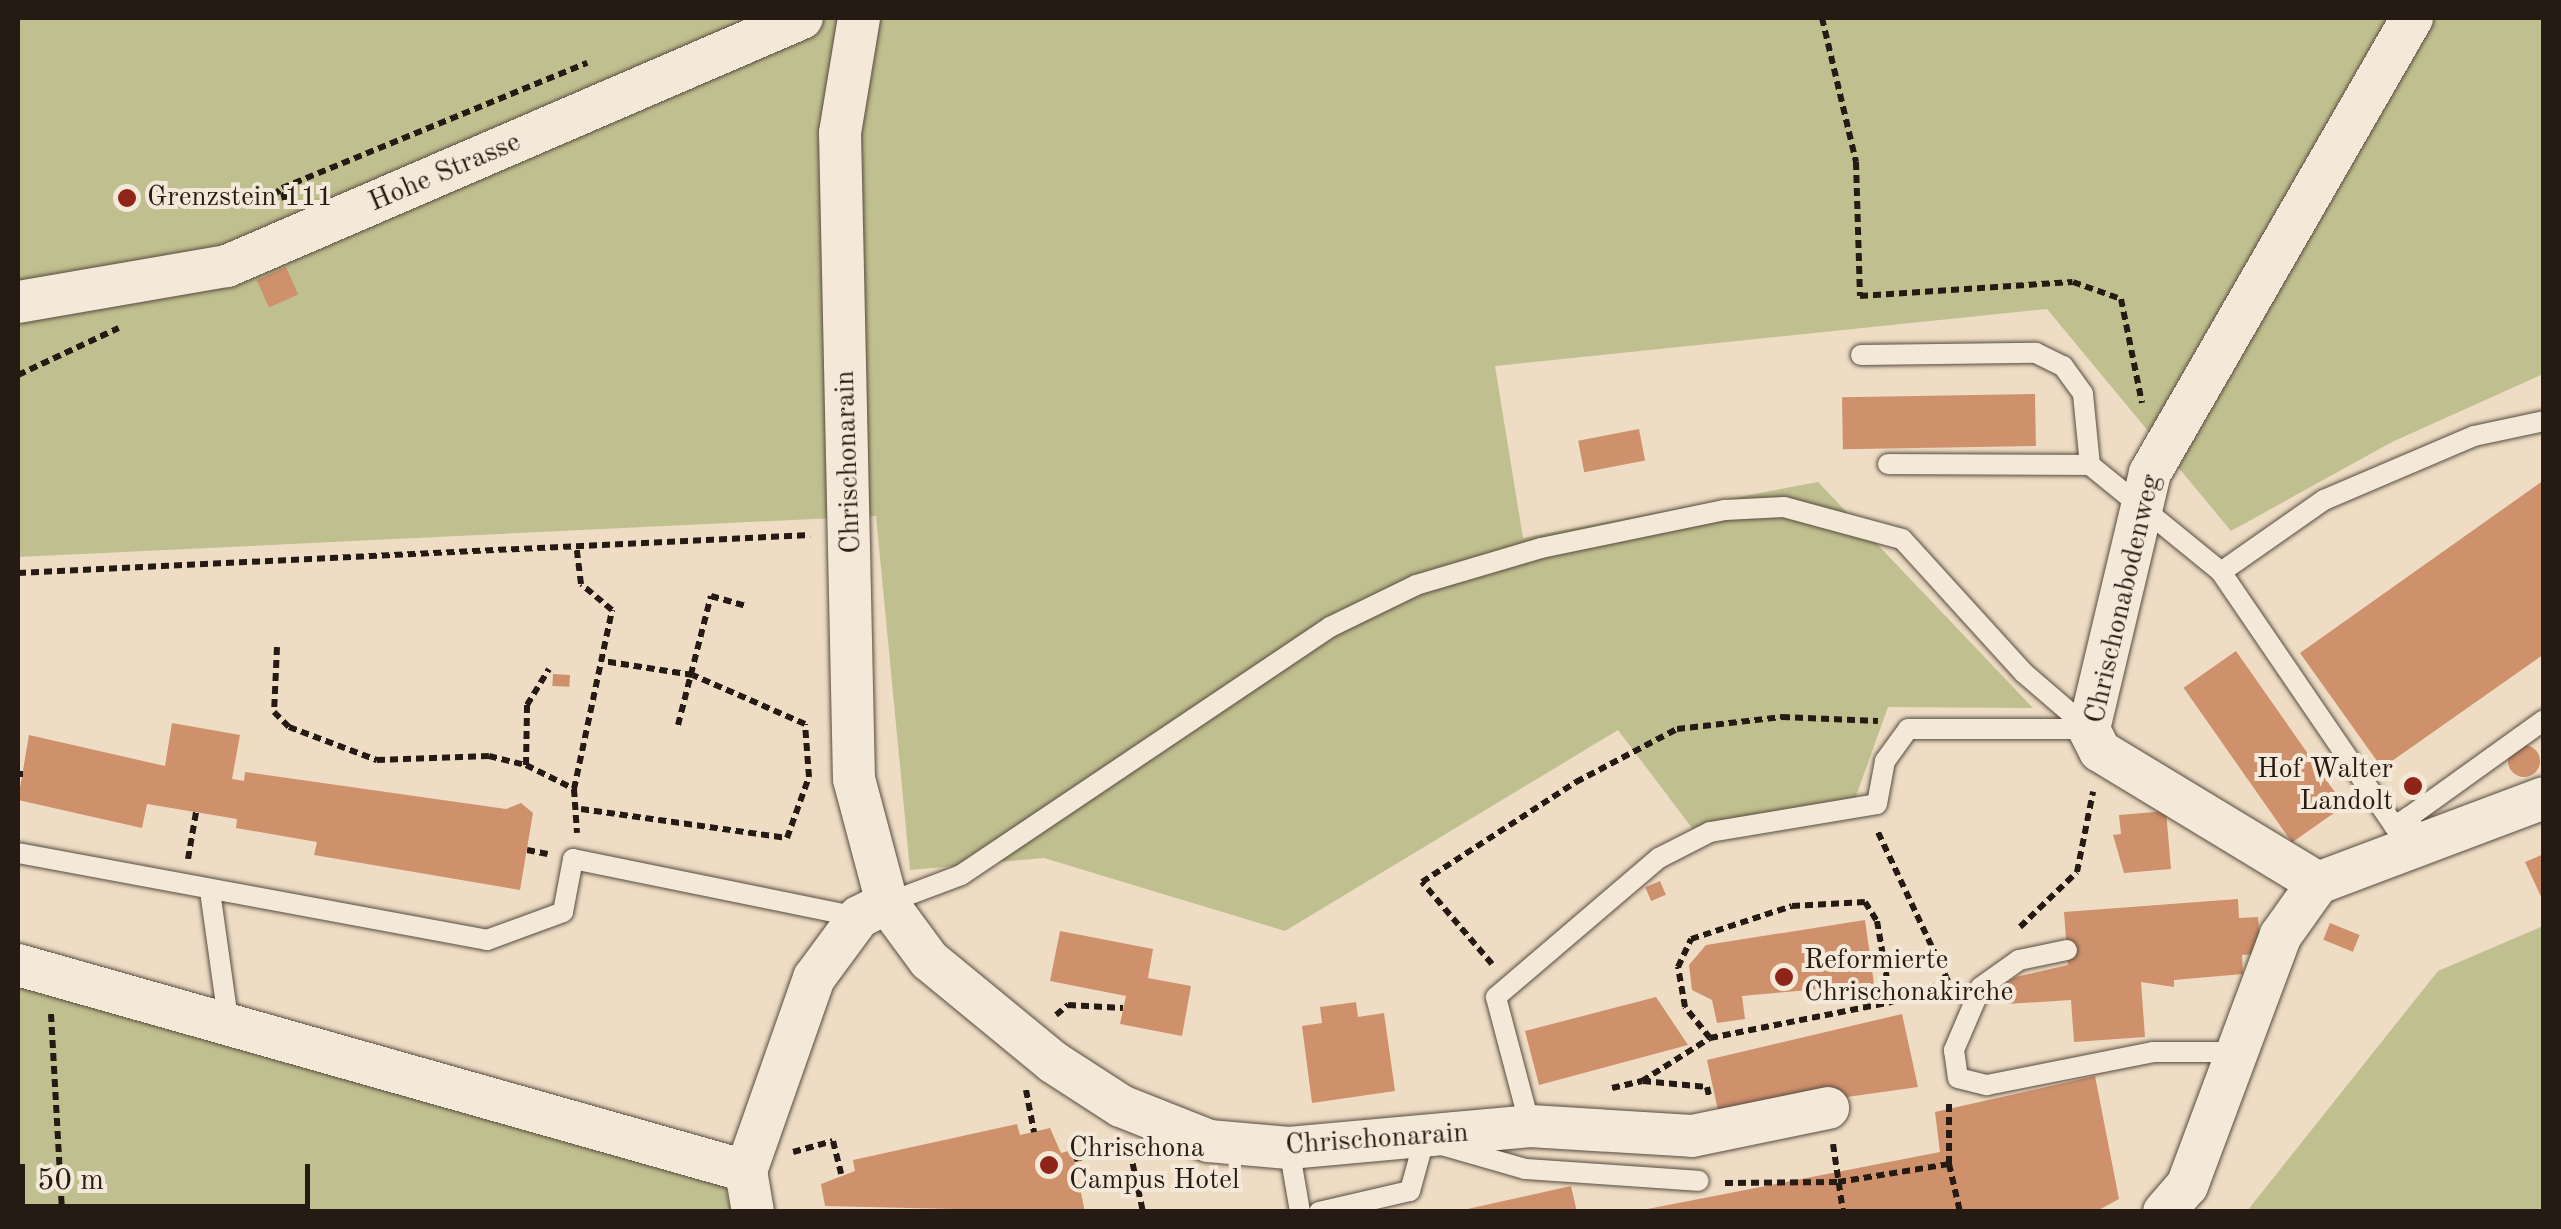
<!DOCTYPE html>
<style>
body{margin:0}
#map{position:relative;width:2561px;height:1229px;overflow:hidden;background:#eeddc4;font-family:"Old Standard TT",serif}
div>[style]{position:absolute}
.green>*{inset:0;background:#c0bf8f}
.building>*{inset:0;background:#cf906c;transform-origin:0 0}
.round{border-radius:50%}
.path>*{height:6px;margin-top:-3px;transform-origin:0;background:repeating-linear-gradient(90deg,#261a14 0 8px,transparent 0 13px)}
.roads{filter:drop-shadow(0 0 2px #584b40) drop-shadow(0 0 2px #584b40)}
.lane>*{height:20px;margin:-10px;padding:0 10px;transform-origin:10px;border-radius:10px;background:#f4e9d9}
.street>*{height:42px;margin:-21px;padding:0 21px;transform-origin:21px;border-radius:21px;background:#f4e9d9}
.dots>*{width:28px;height:28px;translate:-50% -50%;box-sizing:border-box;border:5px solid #f4e9d9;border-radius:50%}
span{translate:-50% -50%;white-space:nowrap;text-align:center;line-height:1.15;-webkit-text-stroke:8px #f4e9d9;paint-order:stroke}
.street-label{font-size:28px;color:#261a14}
.poi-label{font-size:28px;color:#261a14}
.left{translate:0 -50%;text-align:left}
.right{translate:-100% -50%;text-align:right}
.frame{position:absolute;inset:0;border:20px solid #261a14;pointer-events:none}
.scale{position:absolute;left:20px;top:1164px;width:290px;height:45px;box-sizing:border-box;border:5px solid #261a14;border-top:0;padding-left:12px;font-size:30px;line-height:35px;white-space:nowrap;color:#261a14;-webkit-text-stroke:8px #f4e9d9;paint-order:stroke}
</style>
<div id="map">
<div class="green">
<i style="clip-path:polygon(18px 18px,2543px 18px,2543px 374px,2392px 442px,2231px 531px,2047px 309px,1495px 366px,1523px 538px,1818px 482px,2033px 708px,1888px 707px,1855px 799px,1692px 828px,1618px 730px,1285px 931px,1044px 858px,910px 870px,876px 516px,18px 557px)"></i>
<i style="clip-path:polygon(2543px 926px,2543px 1211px,2247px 1211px,2438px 971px)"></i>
<i style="clip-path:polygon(18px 975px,725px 1185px,731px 1211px,18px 1211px)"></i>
</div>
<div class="building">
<i style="left:286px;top:267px;width:30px;height:32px;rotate:66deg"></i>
<i style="left:2035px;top:394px;width:52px;height:193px;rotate:89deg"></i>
<i style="left:1639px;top:429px;width:32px;height:62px;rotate:79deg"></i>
<i style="clip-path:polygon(2544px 480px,2544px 654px,2382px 768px,2300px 653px)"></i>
<i style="left:2236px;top:651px;width:189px;height:64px;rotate:55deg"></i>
<i style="left:553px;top:674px;width:17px;height:12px;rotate:3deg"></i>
<i style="clip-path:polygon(172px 723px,240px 735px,232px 779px,244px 781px,245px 772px,506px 809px,521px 803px,533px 813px,520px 890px,314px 855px,317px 842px,236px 828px,237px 819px,147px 804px,142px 828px,18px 800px,29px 735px,165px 766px)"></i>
<i class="round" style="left:2508px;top:745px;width:32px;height:32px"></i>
<i style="clip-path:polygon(2166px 811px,2171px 869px,2124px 873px,2113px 835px,2121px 834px,2119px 815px)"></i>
<i style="clip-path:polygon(2544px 854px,2544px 903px,2525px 862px)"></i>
<i style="left:1660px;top:881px;width:15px;height:16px;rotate:67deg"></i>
<i style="clip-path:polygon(2238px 899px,2239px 918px,2258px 917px,2261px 954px,2242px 955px,2243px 974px,2174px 980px,2174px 987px,2141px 982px,2145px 1037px,2074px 1042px,2071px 1000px,2007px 1004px,2006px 983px,2016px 977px,2068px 965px,2064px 912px)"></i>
<i style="clip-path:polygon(1865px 920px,1874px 984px,1742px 996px,1745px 1019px,1717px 1023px,1712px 1000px,1692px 990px,1689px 965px,1706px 945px)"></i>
<i style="left:2330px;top:923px;width:32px;height:18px;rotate:22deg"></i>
<i style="clip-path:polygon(1060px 931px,1153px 949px,1148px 978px,1191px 986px,1182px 1036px,1120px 1024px,1126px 996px,1050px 981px)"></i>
<i style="clip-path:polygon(1656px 997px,1688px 1045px,1539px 1085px,1525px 1031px)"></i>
<i style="clip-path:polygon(1356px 1002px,1358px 1017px,1384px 1013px,1395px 1091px,1312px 1103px,1302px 1026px,1322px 1023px,1320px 1007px)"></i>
<i style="clip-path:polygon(1902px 1014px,1918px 1087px,1719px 1115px,1707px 1060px)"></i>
<i style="clip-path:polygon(2095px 1076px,2119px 1199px,2095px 1212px,1632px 1212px,1940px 1152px,1935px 1112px)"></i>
<i style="clip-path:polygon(1017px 1124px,1020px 1135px,1050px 1128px,1061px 1153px,1072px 1150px,1085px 1212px,825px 1206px,821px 1184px,855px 1171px,853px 1160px)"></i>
<i style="clip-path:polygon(1571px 1186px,1577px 1212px,1464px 1212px,1463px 1210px)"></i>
</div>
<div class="path">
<i style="left:1822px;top:18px;width:148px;rotate:76.7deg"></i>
<i style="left:1856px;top:162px;width:134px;rotate:88.3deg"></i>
<i style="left:1860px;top:296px;width:213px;rotate:-3.8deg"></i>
<i style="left:2073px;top:282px;width:51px;rotate:19.5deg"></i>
<i style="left:2121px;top:299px;width:106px;rotate:78.6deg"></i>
<i style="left:285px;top:200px;width:12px;rotate:-104deg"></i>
<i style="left:282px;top:188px;width:330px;rotate:-22.3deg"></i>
<i style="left:264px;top:204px;width:24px;rotate:-42deg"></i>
<i style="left:18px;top:375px;width:111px;rotate:-25deg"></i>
<i style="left:18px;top:573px;width:793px;rotate:-2.75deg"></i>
<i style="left:277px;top:647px;width:65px;rotate:92.6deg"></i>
<i style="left:274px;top:712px;width:21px;rotate:45deg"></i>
<i style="left:289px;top:727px;width:94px;rotate:20.6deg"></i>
<i style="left:377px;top:760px;width:112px;rotate:-2deg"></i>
<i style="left:489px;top:756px;width:38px;rotate:14deg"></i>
<i style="left:526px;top:765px;width:54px;rotate:26.6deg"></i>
<i style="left:574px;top:789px;width:44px;rotate:86.1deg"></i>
<i style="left:678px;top:725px;width:133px;rotate:-75.7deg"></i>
<i style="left:711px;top:596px;width:37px;rotate:16deg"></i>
<i style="left:526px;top:765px;width:60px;rotate:-89deg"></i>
<i style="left:527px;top:705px;width:42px;rotate:-58.6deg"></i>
<i style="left:18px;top:774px;width:5px"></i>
<i style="left:574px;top:789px;width:183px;rotate:-78deg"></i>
<i style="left:612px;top:610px;width:40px;rotate:-140deg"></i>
<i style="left:581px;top:584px;width:38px;rotate:-97deg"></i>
<i style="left:581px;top:809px;width:208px;rotate:8deg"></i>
<i style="left:787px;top:838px;width:65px;rotate:-70.2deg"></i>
<i style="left:809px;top:777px;width:53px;rotate:-94.3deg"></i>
<i style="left:805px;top:724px;width:122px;rotate:-156.4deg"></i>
<i style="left:693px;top:675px;width:91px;rotate:-171.2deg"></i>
<i style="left:527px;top:850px;width:21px;rotate:11deg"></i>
<i style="left:188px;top:859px;width:48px;rotate:-80.3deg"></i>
<i style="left:2020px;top:927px;width:79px;rotate:-44deg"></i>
<i style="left:2077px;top:872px;width:82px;rotate:-78.7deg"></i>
<i style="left:1871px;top:958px;width:12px;rotate:-9deg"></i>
<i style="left:1492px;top:964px;width:108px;rotate:-130.5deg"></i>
<i style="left:1422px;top:882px;width:184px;rotate:-33deg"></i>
<i style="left:1576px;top:782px;width:114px;rotate:-27.7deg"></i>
<i style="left:1677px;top:729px;width:106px;rotate:-6.5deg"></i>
<i style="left:1782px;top:717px;width:96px;rotate:2.4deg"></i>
<i style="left:51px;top:1014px;width:198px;rotate:86.8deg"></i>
<i style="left:1056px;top:1015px;width:16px;rotate:-40deg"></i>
<i style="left:1068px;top:1005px;width:55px;rotate:3.1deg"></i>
<i style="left:1710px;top:1038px;width:40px;rotate:-129deg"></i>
<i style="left:1685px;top:1007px;width:41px;rotate:-99.9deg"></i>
<i style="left:1678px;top:967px;width:31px;rotate:-65deg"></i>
<i style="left:1691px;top:939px;width:106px;rotate:-18.1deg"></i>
<i style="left:1792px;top:906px;width:73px;rotate:-3.1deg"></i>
<i style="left:1865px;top:902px;width:22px;rotate:58deg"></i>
<i style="left:1877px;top:921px;width:82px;rotate:80.2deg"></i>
<i style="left:1643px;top:1081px;width:64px;rotate:5.4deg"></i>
<i style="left:1707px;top:1087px;width:9px;rotate:77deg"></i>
<i style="left:1612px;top:1088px;width:31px;rotate:-13deg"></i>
<i style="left:1642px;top:1081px;width:80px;rotate:-32.3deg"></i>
<i style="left:1710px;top:1038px;width:185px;rotate:-11.2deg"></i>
<i style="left:1891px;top:1002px;width:61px;rotate:-20.2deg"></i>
<i style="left:1948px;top:981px;width:165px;rotate:-115.2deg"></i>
<i style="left:1026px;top:1090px;width:43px;rotate:79.2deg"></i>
<i style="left:1833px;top:1144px;width:69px;rotate:81.6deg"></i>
<i style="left:1130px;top:1151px;width:62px;rotate:78deg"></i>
<i style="left:793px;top:1152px;width:41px;rotate:-15.4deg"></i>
<i style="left:833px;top:1141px;width:34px;rotate:76deg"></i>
<i style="left:1074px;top:1159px;width:49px;rotate:-10.6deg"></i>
<i style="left:1949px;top:1164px;width:63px;rotate:-90deg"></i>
<i style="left:1725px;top:1183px;width:113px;rotate:-0.5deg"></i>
<i style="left:1838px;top:1182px;width:112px;rotate:-9.2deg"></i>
<i style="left:1949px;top:1164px;width:49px;rotate:77.1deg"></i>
</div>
<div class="roads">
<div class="lane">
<i style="left:1861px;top:355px;width:175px;rotate:-0.7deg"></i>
<i style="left:2036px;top:353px;width:30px;rotate:26deg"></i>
<i style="left:2063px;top:366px;width:34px;rotate:54deg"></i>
<i style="left:2083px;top:394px;width:71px;rotate:84.4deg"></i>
<i style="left:2090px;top:465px;width:169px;rotate:39.2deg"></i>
<i style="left:2221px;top:572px;width:307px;rotate:55.7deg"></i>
<i style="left:2394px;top:826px;width:17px;rotate:-31deg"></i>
<i style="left:1888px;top:464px;width:202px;rotate:0.3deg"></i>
<i style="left:2221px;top:572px;width:126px;rotate:-35deg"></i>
<i style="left:2324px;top:500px;width:163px;rotate:-23.1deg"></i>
<i style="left:2474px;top:436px;width:72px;rotate:-12.1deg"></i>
<i style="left:2413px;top:828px;width:12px;rotate:-110deg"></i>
<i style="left:2409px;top:817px;width:166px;rotate:-35.7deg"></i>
<i style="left:18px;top:853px;width:477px;rotate:10.5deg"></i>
<i style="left:487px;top:940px;width:81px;rotate:-20.2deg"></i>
<i style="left:563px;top:912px;width:54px;rotate:-79.3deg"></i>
<i style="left:573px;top:859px;width:292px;rotate:11.5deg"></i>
<i style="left:210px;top:891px;width:136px;rotate:82deg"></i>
<i style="left:887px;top:903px;width:79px;rotate:-20.7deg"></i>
<i style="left:961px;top:875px;width:445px;rotate:-33.9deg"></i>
<i style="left:1330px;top:627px;width:96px;rotate:-26deg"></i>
<i style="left:1416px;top:585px;width:130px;rotate:-16.5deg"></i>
<i style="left:1541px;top:548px;width:188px;rotate:-11.7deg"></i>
<i style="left:1725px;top:510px;width:59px;rotate:-2.9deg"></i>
<i style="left:1784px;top:507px;width:122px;rotate:15.2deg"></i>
<i style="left:1902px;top:539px;width:181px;rotate:47.7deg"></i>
<i style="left:2024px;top:673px;width:86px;rotate:40.7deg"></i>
<i style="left:2067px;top:950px;width:49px;rotate:168.2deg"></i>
<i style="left:2019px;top:960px;width:47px;rotate:144.6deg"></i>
<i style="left:1981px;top:987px;width:69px;rotate:113.2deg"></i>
<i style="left:1954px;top:1050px;width:28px;rotate:82deg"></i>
<i style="left:1958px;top:1078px;width:30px;rotate:14deg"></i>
<i style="left:1987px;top:1085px;width:169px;rotate:-11.2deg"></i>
<i style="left:2153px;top:1052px;width:83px"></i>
<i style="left:1530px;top:1126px;width:133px;rotate:-104.8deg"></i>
<i style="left:1496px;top:997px;width:214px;rotate:-40.5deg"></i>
<i style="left:1659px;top:858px;width:57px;rotate:-27deg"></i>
<i style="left:1710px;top:832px;width:169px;rotate:-9.5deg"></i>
<i style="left:1877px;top:804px;width:44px;rotate:-79.5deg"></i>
<i style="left:1885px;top:761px;width:39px;rotate:-54deg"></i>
<i style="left:1908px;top:729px;width:181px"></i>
<i style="left:1289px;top:1148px;width:65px;rotate:80.2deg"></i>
<i style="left:1319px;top:1212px;width:93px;rotate:-13deg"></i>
<i style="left:1410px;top:1191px;width:53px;rotate:-74.6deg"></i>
<i style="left:1424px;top:1140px;width:105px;rotate:16deg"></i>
<i style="left:1525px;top:1169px;width:174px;rotate:3.9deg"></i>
</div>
<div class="street">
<i style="left:859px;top:18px;width:117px;rotate:99.4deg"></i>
<i style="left:840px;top:133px;width:646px;rotate:88.76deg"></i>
<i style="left:854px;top:779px;width:128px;rotate:75.1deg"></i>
<i style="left:887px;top:903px;width:71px;rotate:53.6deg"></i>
<i style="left:929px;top:960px;width:161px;rotate:39.4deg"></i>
<i style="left:1053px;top:1062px;width:81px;rotate:32.9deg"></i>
<i style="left:1121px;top:1106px;width:95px;rotate:21.7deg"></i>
<i style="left:1209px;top:1141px;width:80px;rotate:5deg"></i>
<i style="left:1289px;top:1148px;width:242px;rotate:-5.2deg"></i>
<i style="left:1530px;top:1126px;width:162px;rotate:3.5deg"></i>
<i style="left:1692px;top:1136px;width:139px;rotate:-11.6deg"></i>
<i style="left:18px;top:302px;width:212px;rotate:-9.8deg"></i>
<i style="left:227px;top:266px;width:626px;rotate:-23.33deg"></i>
<i style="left:2318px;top:883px;width:255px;rotate:-148.8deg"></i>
<i style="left:2100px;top:751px;width:25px;rotate:-117deg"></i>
<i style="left:2089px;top:729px;width:263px;rotate:-76.6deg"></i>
<i style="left:2150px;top:473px;width:525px;rotate:-60.07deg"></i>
<i style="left:2318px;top:883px;width:241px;rotate:-20.6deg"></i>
<i style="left:18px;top:965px;width:757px;rotate:15.8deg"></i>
<i style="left:746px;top:1171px;width:42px;rotate:80.3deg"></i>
<i style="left:746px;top:1171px;width:205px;rotate:-70.6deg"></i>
<i style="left:814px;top:978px;width:76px;rotate:-53.6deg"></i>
<i style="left:859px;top:917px;width:31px;rotate:-27deg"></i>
<i style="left:2164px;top:1212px;width:35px;rotate:-49deg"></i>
<i style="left:2187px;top:1186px;width:268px;rotate:-69.5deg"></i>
<i style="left:2281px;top:935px;width:64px;rotate:-54.6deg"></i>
</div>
</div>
<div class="dots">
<i style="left:127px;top:198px;background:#8f2418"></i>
<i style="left:2413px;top:786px;background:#8f2418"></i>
<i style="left:1784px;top:977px;background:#8f2418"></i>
<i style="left:1049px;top:1165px;background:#8f2418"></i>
</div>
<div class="street-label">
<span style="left:445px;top:173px;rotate:-23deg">Hohe Strasse</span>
<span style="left:849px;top:462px;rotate:-92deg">Chrischonarain</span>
<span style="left:2124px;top:599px;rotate:-77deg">Chrischonabodenweg</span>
<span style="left:1377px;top:1140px;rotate:-4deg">Chrischonarain</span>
</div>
<div class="poi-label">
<span class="left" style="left:147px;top:198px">Grenzstein 111</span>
<span class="right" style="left:2393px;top:786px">Hof Walter<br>Landolt</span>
<span class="left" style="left:1804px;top:977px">Reformierte<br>Chrischonakirche</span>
<span class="left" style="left:1069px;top:1165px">Chrischona<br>Campus Hotel</span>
</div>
<div class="frame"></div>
<div class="scale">50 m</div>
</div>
